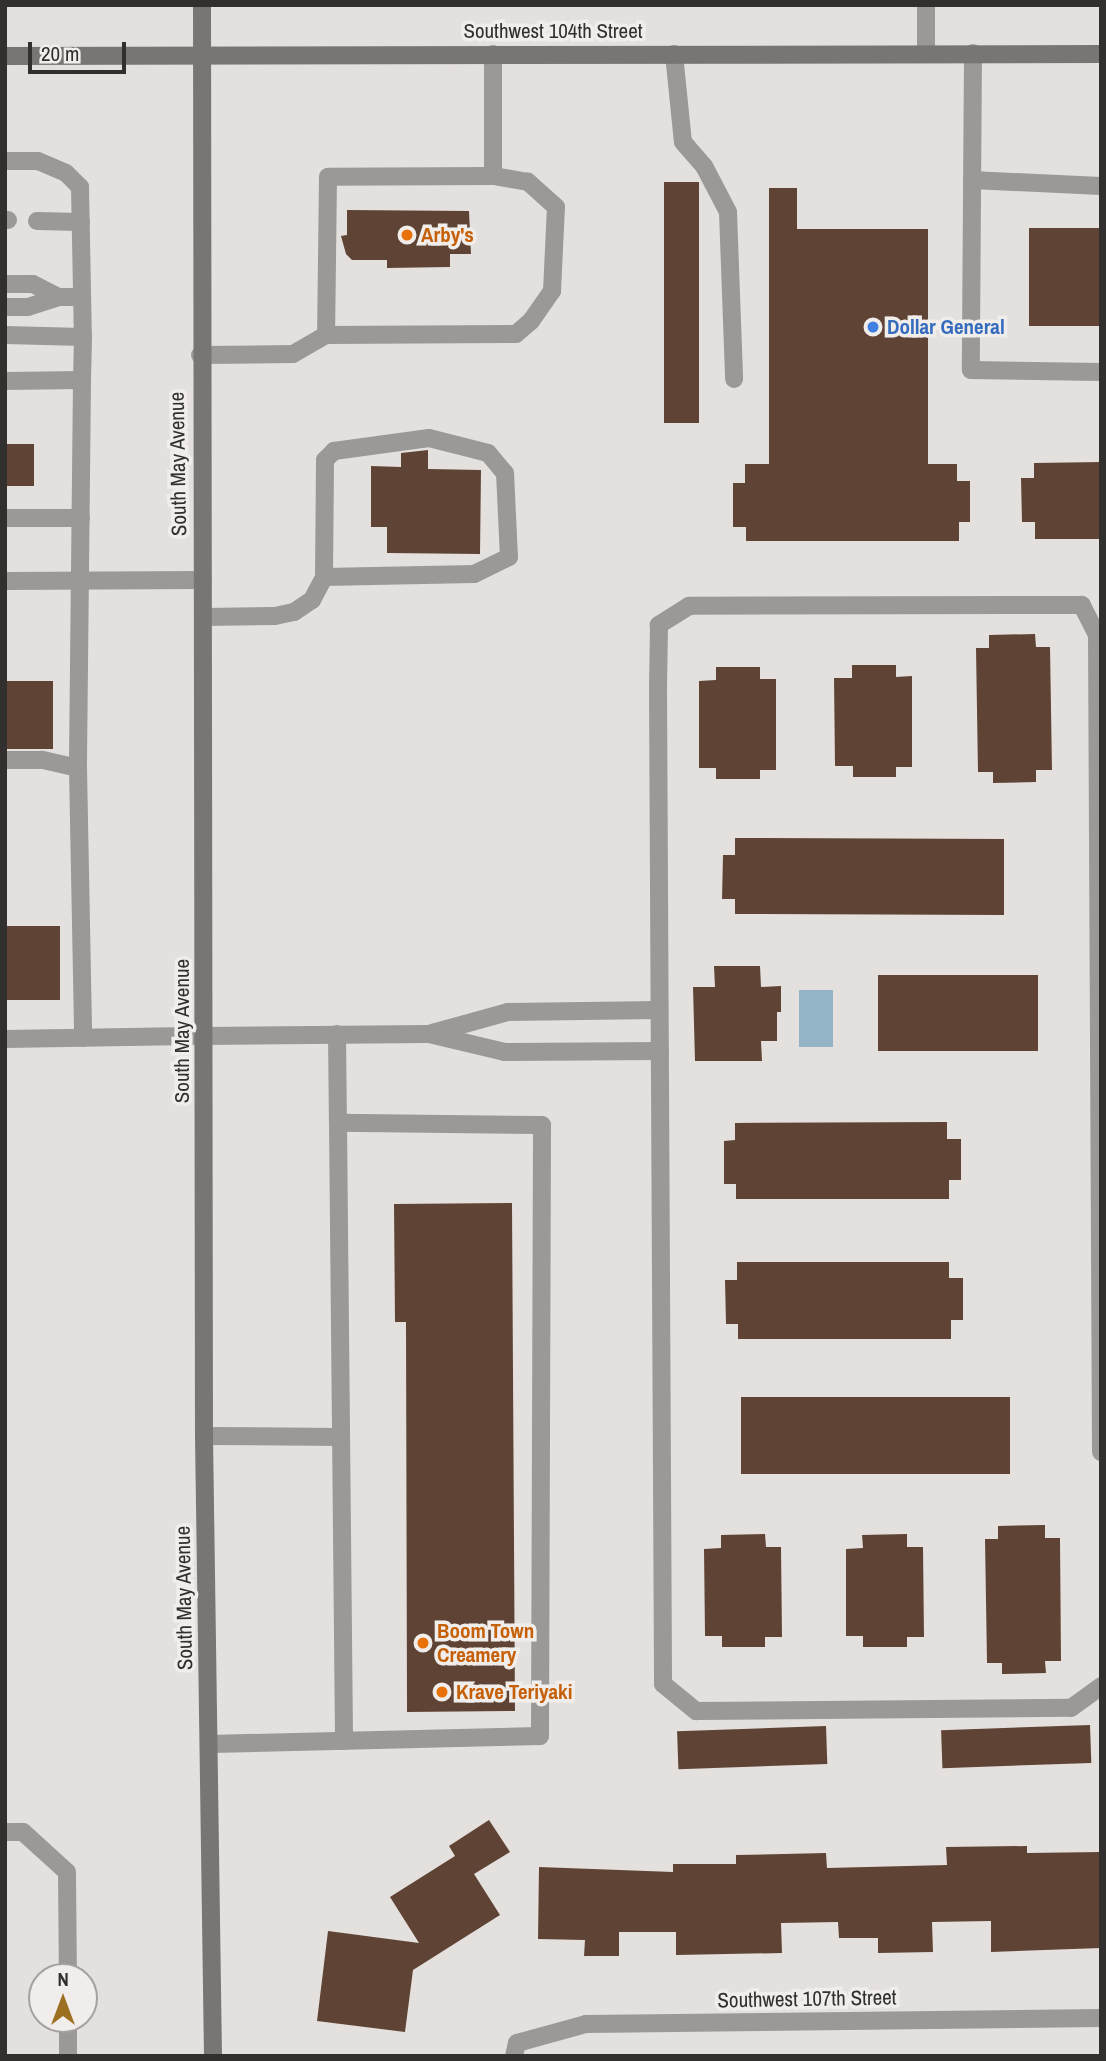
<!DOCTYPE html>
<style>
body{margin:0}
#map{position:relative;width:1106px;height:2061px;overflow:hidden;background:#e4e0de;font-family:"Archivo Narrow",sans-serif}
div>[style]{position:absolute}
.water>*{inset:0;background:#94b5c7;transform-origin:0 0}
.building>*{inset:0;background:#5f4435;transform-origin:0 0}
.service>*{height:18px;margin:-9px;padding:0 9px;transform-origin:9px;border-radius:9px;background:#9a9997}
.minor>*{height:18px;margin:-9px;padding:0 9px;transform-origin:9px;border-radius:9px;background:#9a9997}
.secondary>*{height:18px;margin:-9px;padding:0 9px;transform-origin:9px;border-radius:9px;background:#787674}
.dots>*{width:19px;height:19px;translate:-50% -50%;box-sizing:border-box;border:4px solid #f1edeb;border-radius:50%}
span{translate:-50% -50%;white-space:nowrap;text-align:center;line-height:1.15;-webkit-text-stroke:7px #f1edeb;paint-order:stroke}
.street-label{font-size:21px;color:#31302f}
.food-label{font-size:21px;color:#c56008;font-weight:700}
.left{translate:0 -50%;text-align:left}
.shop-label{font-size:21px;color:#366cbe;font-weight:700}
.frame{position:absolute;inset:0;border:7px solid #31302f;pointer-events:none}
.north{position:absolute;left:28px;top:1963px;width:70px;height:70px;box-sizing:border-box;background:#f1edeb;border:2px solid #a4a1a0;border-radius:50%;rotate:0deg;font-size:19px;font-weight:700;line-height:28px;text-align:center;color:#31302f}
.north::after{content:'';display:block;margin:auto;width:24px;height:32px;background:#9c7020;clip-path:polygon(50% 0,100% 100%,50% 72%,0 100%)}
.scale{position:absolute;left:28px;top:42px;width:98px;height:32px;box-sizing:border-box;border:4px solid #31302f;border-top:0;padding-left:9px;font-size:21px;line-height:24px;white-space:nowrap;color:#31302f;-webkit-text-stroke:5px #f1edeb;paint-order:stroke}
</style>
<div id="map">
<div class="water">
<i style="left:799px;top:990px;width:34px;height:57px"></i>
</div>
<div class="building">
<i style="left:664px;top:182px;width:35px;height:241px"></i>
<i style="clip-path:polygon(769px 188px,797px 188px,797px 229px,928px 229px,928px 464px,957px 464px,957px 481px,970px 481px,970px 522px,959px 522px,959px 541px,746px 541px,746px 527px,733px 527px,733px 483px,745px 483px,745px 464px,769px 464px)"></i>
<i style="clip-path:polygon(347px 210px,469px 211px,471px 254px,450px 254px,450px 267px,387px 268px,387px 260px,352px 260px,346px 254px,341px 236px,347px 235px)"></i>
<i style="left:1029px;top:228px;width:72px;height:98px"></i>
<i style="left:5px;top:444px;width:29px;height:42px"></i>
<i style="clip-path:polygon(428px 450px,428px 469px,481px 470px,480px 554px,387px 553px,387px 527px,371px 527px,371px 466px,401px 467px,401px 453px)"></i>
<i style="clip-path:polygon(1101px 462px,1101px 539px,1035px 539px,1035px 522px,1022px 522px,1021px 478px,1034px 478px,1034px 463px)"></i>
<i style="clip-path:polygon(1035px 634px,1036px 647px,1050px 647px,1052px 770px,1036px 770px,1036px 782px,993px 783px,993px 772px,978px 772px,976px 648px,989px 648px,989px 635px)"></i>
<i style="clip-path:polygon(852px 665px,896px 665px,896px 677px,912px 676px,912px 767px,896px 767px,896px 777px,853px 777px,853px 766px,835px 766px,834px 678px,852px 678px)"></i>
<i style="clip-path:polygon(716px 667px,760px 667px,760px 679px,776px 679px,776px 770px,760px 770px,760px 779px,716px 779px,716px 768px,699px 768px,699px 681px,716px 680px)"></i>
<i style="left:5px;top:681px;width:48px;height:68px"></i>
<i style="clip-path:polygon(735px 838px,1004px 839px,1004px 915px,735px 914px,735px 899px,722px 899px,723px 855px,735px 855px)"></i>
<i style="left:5px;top:926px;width:55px;height:74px"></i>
<i style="clip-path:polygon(714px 966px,760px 966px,761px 987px,781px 986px,781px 1012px,777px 1012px,777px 1041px,761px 1041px,762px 1061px,695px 1061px,693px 987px,715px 987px)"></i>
<i style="left:1038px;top:975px;width:76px;height:160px;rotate:90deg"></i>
<i style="clip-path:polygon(947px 1122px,947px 1139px,961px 1139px,961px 1180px,949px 1180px,949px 1199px,736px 1199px,736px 1184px,724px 1184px,724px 1141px,735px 1140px,735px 1123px)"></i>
<i style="clip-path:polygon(512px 1203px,515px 1711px,407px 1712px,406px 1322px,395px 1322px,394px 1204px)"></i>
<i style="clip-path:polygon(737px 1262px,949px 1262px,949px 1278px,963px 1278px,963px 1320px,951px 1320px,951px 1339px,738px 1339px,738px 1324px,726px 1324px,725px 1280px,737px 1280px)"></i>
<i style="left:741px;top:1397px;width:269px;height:77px"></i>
<i style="clip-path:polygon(1045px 1525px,1045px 1538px,1060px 1538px,1061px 1661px,1045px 1661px,1046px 1673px,1002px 1674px,1002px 1663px,987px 1663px,985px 1539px,998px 1539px,998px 1526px)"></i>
<i style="clip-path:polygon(765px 1534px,766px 1547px,781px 1547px,782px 1637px,765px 1637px,765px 1647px,722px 1647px,722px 1636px,705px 1636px,704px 1549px,721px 1548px,721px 1535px)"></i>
<i style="clip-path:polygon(907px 1534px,907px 1547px,923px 1547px,924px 1637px,907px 1637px,907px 1647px,863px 1647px,863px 1636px,846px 1636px,846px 1549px,863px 1548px,862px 1535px)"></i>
<i style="left:1090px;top:1725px;width:38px;height:149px;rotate:88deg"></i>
<i style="left:826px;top:1726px;width:38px;height:149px;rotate:88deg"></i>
<i style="clip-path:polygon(489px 1820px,510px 1852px,474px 1874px,500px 1915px,413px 1970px,405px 2032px,317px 2021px,328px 1931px,419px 1943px,390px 1897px,455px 1856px,449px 1846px)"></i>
<i style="clip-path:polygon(1027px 1846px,1027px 1853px,1101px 1852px,1101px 1948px,991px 1952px,991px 1921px,932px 1922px,933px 1952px,878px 1953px,878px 1938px,839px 1938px,838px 1922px,781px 1923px,782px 1953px,676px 1955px,676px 1932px,619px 1932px,619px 1956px,584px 1956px,585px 1940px,538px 1939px,539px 1867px,673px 1872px,673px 1864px,736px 1864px,736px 1855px,826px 1853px,827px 1868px,947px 1865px,946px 1847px)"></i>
</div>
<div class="service">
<i style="left:926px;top:53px;width:48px;rotate:-90deg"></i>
<i style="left:973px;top:53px;width:317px;rotate:90.4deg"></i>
<i style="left:971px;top:370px;width:130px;rotate:0.9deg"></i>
<i style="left:493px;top:54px;width:122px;rotate:90deg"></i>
<i style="left:674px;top:54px;width:88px;rotate:84.2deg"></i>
<i style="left:683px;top:142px;width:32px;rotate:49deg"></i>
<i style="left:704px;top:166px;width:52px;rotate:62.4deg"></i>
<i style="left:728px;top:212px;width:167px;rotate:87.9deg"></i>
<i style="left:5px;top:161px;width:33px"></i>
<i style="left:38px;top:161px;width:30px;rotate:23deg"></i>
<i style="left:66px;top:173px;width:20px;rotate:45deg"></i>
<i style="left:80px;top:187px;width:150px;rotate:88.9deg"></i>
<i style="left:972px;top:180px;width:129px;rotate:2.7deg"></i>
<i style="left:5px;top:220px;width:3px"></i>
<i style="left:37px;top:221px;width:44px;rotate:1.3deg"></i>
<i style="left:5px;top:284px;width:28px"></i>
<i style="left:33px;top:284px;width:28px;rotate:27deg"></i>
<i style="left:5px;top:307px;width:23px"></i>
<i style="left:28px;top:307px;width:32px;rotate:-18deg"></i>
<i style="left:58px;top:297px;width:24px"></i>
<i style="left:5px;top:335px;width:78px;rotate:1.5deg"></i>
<i style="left:83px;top:337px;width:43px;rotate:91.3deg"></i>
<i style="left:200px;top:355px;width:93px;rotate:-0.6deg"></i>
<i style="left:293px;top:354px;width:38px;rotate:-30deg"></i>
<i style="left:326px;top:335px;width:190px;rotate:-0.3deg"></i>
<i style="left:516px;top:334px;width:20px;rotate:-41deg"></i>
<i style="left:531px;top:321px;width:37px;rotate:-55deg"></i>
<i style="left:552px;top:291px;width:84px;rotate:-87.3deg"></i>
<i style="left:556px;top:207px;width:38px;rotate:-138deg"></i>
<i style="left:528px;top:182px;width:36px;rotate:-170deg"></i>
<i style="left:493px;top:176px;width:165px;rotate:179.7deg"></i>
<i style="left:328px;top:177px;width:158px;rotate:90.7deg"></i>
<i style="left:5px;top:381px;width:77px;rotate:-0.7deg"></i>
<i style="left:82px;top:380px;width:388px;rotate:90.6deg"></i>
<i style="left:78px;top:768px;width:37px;rotate:-167deg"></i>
<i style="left:42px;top:760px;width:37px;rotate:180deg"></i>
<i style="left:5px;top:518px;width:76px"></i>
<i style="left:5px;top:581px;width:198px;rotate:-0.3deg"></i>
<i style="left:203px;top:617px;width:72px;rotate:-0.8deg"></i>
<i style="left:275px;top:616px;width:19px;rotate:-12deg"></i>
<i style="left:294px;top:612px;width:22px;rotate:-34deg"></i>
<i style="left:312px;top:600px;width:26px;rotate:-62deg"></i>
<i style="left:324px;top:577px;width:117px;rotate:-89.5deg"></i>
<i style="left:325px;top:460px;width:13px;rotate:-45deg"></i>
<i style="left:334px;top:451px;width:96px;rotate:-7.8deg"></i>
<i style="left:429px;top:438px;width:61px;rotate:14.3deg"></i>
<i style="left:488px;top:453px;width:26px;rotate:50deg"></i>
<i style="left:505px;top:473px;width:84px;rotate:87.3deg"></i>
<i style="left:509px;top:557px;width:39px;rotate:154deg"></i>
<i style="left:474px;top:574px;width:150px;rotate:178.9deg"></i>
<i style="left:78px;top:768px;width:270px;rotate:88.9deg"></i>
<i style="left:337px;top:1034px;width:89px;rotate:89.4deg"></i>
<i style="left:5px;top:1039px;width:200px;rotate:-0.9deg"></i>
<i style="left:204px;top:1436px;width:137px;rotate:0.4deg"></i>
<i style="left:210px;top:1744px;width:330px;rotate:-1.4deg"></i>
<i style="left:540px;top:1736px;width:611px;rotate:-89.81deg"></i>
<i style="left:542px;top:1125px;width:204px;rotate:-179.4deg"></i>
<i style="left:338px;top:1123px;width:618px;rotate:89.44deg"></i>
<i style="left:5px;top:1832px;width:18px"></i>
<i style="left:23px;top:1832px;width:59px;rotate:42.3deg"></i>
<i style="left:67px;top:1872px;width:105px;rotate:89.5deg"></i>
<i style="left:68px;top:2019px;width:37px;rotate:90deg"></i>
</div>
<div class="minor">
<i style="left:432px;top:1033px;width:79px;rotate:-15.4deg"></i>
<i style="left:508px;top:1012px;width:151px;rotate:-0.8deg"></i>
<i style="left:205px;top:1036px;width:224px;rotate:-0.5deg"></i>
<i style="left:429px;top:1034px;width:78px;rotate:13.3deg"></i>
<i style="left:505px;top:1052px;width:155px;rotate:-0.4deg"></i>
<i style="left:1101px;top:1452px;width:817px;rotate:-90.28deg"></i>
<i style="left:1097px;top:635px;width:34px;rotate:-117deg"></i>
<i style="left:1082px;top:605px;width:393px;rotate:179.9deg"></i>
<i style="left:689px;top:606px;width:36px;rotate:148deg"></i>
<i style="left:659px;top:625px;width:62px;rotate:90.9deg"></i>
<i style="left:658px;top:687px;width:997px;rotate:89.71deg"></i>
<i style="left:663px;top:1684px;width:43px;rotate:39.3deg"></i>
<i style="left:696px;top:1711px;width:375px;rotate:-0.5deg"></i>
<i style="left:1071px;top:1708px;width:37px;rotate:-36deg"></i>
<i style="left:514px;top:2056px;width:13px;rotate:-77deg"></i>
<i style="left:517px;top:2043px;width:72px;rotate:-15.4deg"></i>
<i style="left:586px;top:2024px;width:515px;rotate:-0.67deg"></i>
</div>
<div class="secondary">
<i style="left:202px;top:5px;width:1431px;rotate:89.92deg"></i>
<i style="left:204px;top:1436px;width:620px;rotate:89.17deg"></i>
<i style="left:5px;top:56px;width:1096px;rotate:-0.1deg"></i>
</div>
<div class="dots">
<i style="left:407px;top:235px;background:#e8710a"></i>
<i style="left:873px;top:327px;background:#3f7fe0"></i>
<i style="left:423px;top:1643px;background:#e8710a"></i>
<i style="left:442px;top:1692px;background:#e8710a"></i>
</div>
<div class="street-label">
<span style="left:553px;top:31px">Southwest 104th Street</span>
<span style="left:178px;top:464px;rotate:-91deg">South May Avenue</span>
<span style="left:182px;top:1031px;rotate:-90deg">South May Avenue</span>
<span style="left:184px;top:1598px;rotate:-91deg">South May Avenue</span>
<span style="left:807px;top:1999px;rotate:-1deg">Southwest 107th Street</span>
</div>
<div class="food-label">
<span class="left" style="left:421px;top:235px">Arby's</span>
<span class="left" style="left:437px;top:1643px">Boom Town<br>Creamery</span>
<span class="left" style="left:456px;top:1692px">Krave Teriyaki</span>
</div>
<div class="shop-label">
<span class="left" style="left:887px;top:327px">Dollar General</span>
</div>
<div class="frame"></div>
<div class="north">N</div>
<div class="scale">20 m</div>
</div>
